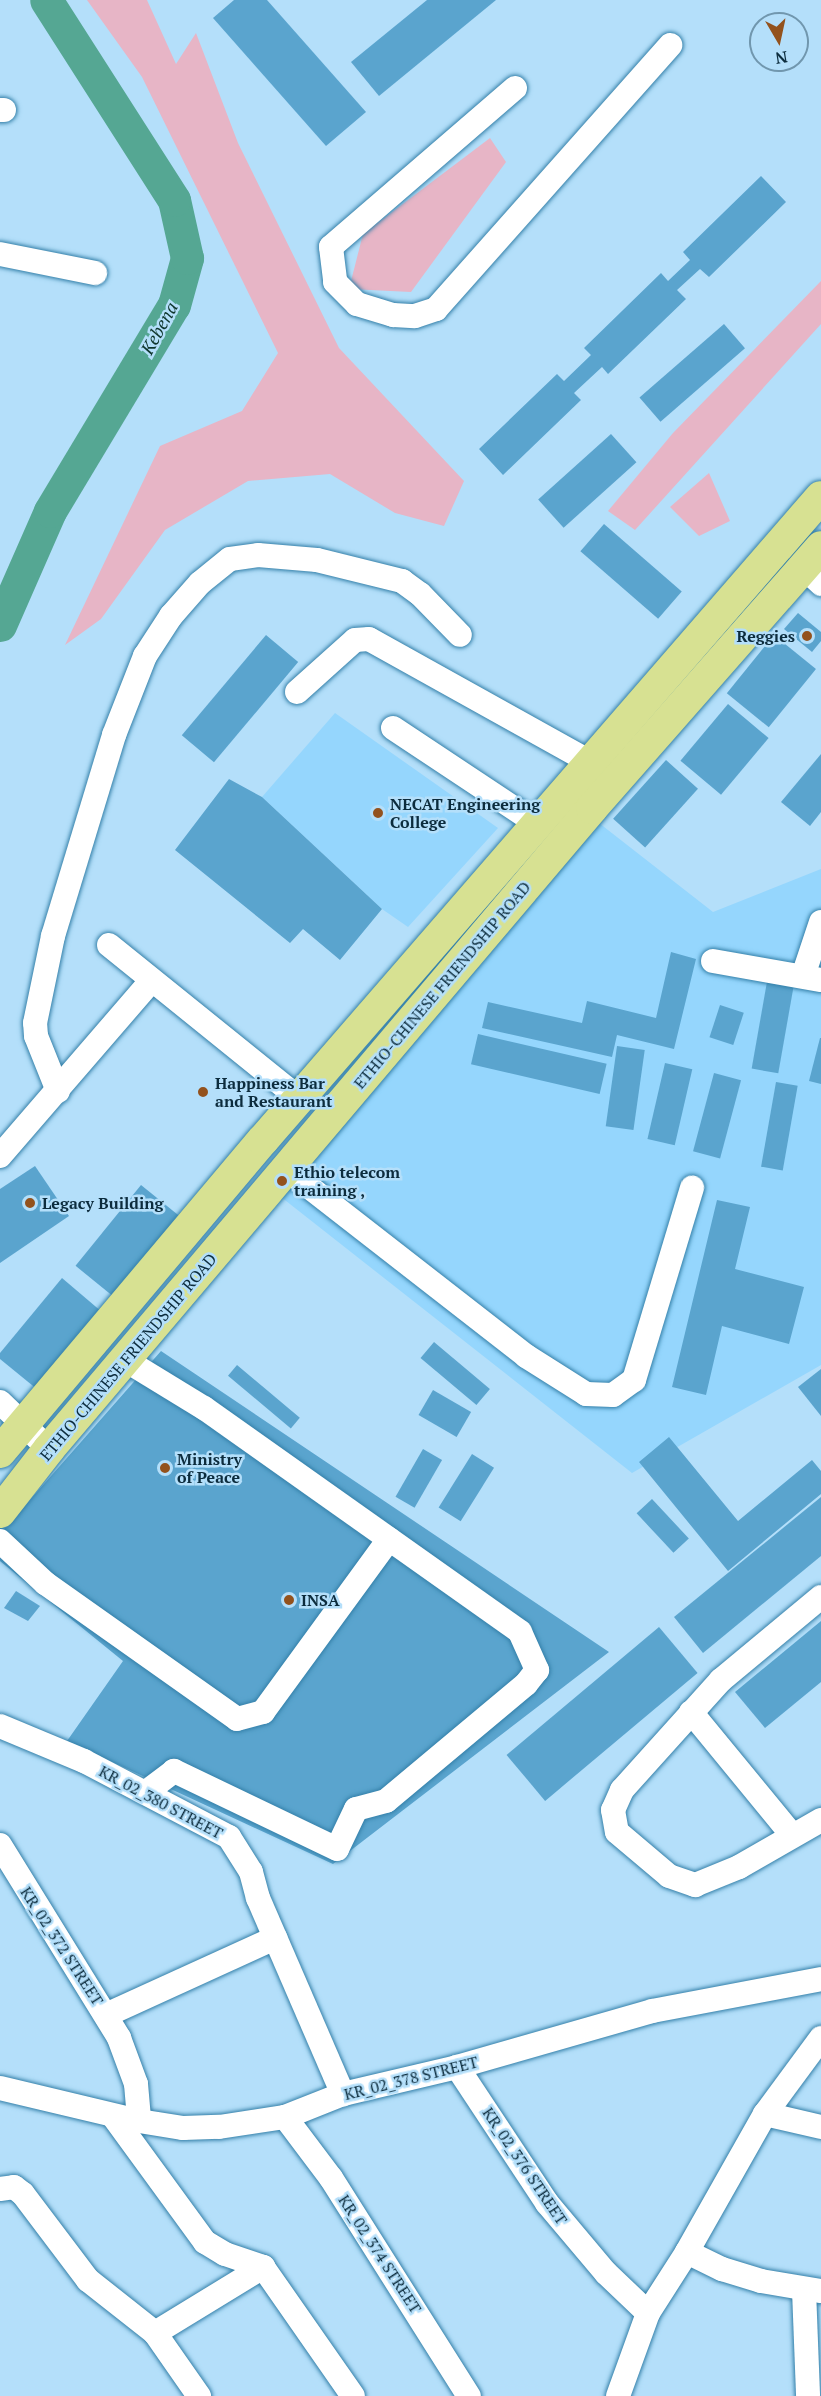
<!DOCTYPE html>
<style>
body{margin:0}
#map{position:relative;width:821px;height:2396px;overflow:hidden;background:#b4dffa;font-family:"PT Serif",serif}
div>[style]{position:absolute}
.built>*{inset:0;background:#95d6fd}
.green>*{inset:0;background:#e7b5c6}
.river>*{height:33px;margin:-16.5px;padding:0 16.5px;transform-origin:16.5px;border-radius:16.5px;background:#55a793}
.building>*{inset:0;background:#5aa4ce;transform-origin:0 0}
.roads{filter:drop-shadow(0 0 2px #3480a9) drop-shadow(0 0 2px #3480a9)}
.minor>*{height:24px;margin:-12px;padding:0 12px;transform-origin:12px;border-radius:12px;background:#fff}
.major>*{height:32px;margin:-16px;padding:0 16px;transform-origin:16px;border-radius:16px;background:#d7e192}
.dots>*{width:16px;height:16px;translate:-50% -50%;box-sizing:border-box;border:3px solid #b4dffa;border-radius:50%}
span{translate:-50% -50%;white-space:nowrap;text-align:center;line-height:1.15;-webkit-text-stroke:5px #b4dffa;paint-order:stroke}
.poi-label{font-size:16px;color:#0c2c3d;font-weight:700}
.right{translate:-100% -50%;text-align:right}
.left{translate:0 -50%;text-align:left}
.street-label{font-size:16px;color:#0c2c3d}
.water-label{font-size:18px;color:#0e352c;font-style:italic}
.north{position:absolute;left:749px;top:12px;width:60px;height:60px;box-sizing:border-box;background:#b4dffa;border:2px solid #7197ae;border-radius:50%;rotate:171deg;font-size:16px;font-weight:700;line-height:24px;text-align:center;color:#0c2c3d}
.north::after{content:'';display:block;margin:auto;width:21px;height:27px;background:#93521d;clip-path:polygon(50% 0,100% 100%,50% 72%,0 100%)}
</style>
<div id="map">
<div class="built">
<i style="clip-path:polygon(335px 713px,498px 828px,408px 927px,382px 909px,262px 797px)"></i>
<i style="clip-path:polygon(599px 823px,713px 912px,821px 869px,821px 1365px,632px 1473px,281px 1197px)"></i>
</div>
<div class="green">
<i style="clip-path:polygon(87px 0,147px 0,176px 64px,196px 33px,238px 143px,339px 348px,464px 481px,444px 526px,395px 513px,330px 474px,248px 481px,165px 530px,101px 619px,65px 645px,160px 446px,242px 411px,278px 353px,142px 77px)"></i>
<i style="clip-path:polygon(490px 138px,506px 162px,411px 292px,349px 289px,363px 234px)"></i>
<i style="clip-path:polygon(821px 281px,821px 324px,635px 530px,608px 511px,673px 433px)"></i>
<i style="clip-path:polygon(709px 473px,730px 521px,699px 536px,670px 507px)"></i>
</div>
<div class="river">
<i style="left:0;top:625px;width:124px;rotate:-66.3deg"></i>
<i style="left:50px;top:511px;width:240px;rotate:-59deg"></i>
<i style="left:174px;top:305px;width:49px;rotate:-74.5deg"></i>
<i style="left:187px;top:258px;width:59px;rotate:-102.6deg"></i>
<i style="left:174px;top:200px;width:237px;rotate:-122.6deg"></i>
</div>
<div class="building">
<i style="clip-path:polygon(234px 0,267px 0,366px 112px,326px 146px,213px 18px)"></i>
<i style="clip-path:polygon(427px 0,496px 0,379px 96px,351px 62px)"></i>
<i style="clip-path:polygon(761px 176px,786px 202px,709px 277px,700px 269px,677px 290px,686px 299px,608px 374px,602px 367px,574px 393px,581px 400px,503px 475px,479px 449px,557px 374px,564px 381px,591px 355px,584px 348px,661px 273px,668px 281px,690px 260px,683px 252px)"></i>
<i style="left:724px;top:324px;width:32px;height:112px;rotate:49deg"></i>
<i style="left:611px;top:434px;width:38px;height:98px;rotate:48deg"></i>
<i style="left:604px;top:524px;width:103px;height:36px;rotate:41deg"></i>
<i style="clip-path:polygon(798px 613px,821px 632px,821px 641px,812px 652px,784px 629px)"></i>
<i style="left:266px;top:635px;width:42px;height:131px;rotate:40deg"></i>
<i style="left:774px;top:635px;width:54px;height:75px;rotate:39deg"></i>
<i style="left:728px;top:704px;width:53px;height:74px;rotate:40deg"></i>
<i style="clip-path:polygon(821px 754px,821px 812px,810px 826px,781px 802px)"></i>
<i style="left:666px;top:760px;width:43px;height:79px;rotate:42deg"></i>
<i style="clip-path:polygon(229px 779px,262px 797px,382px 909px,340px 960px,303px 929px,290px 943px,175px 850px)"></i>
<i style="clip-path:polygon(671px 952px,696px 959px,674px 1049px,617px 1035px,612px 1057px,482px 1028px,488px 1002px,582px 1023px,587px 1001px,656px 1018px)"></i>
<i style="left:768px;top:976px;width:27px;height:94px;rotate:10deg"></i>
<i style="left:720px;top:1005px;width:25px;height:34px;rotate:18deg"></i>
<i style="left:478px;top:1034px;width:132px;height:31px;rotate:13deg"></i>
<i style="clip-path:polygon(820px 1038px,821px 1038px,821px 1084px,809px 1081px)"></i>
<i style="left:617px;top:1046px;width:28px;height:81px;rotate:8deg"></i>
<i style="left:665px;top:1063px;width:28px;height:78px;rotate:13deg"></i>
<i style="left:714px;top:1073px;width:28px;height:81px;rotate:15deg"></i>
<i style="left:776px;top:1082px;width:22px;height:86px;rotate:10deg"></i>
<i style="clip-path:polygon(35px 1166px,69px 1216px,0 1263px,0 1189px)"></i>
<i style="left:141px;top:1185px;width:53px;height:104px;rotate:39deg"></i>
<i style="clip-path:polygon(717px 1200px,750px 1207px,735px 1269px,804px 1287px,789px 1344px,722px 1326px,706px 1395px,672px 1387px)"></i>
<i style="clip-path:polygon(62px 1278px,102px 1312px,38px 1390px,0 1359px,0 1353px)"></i>
<i style="left:434px;top:1342px;width:73px;height:21px;rotate:40deg"></i>
<i style="clip-path:polygon(161px 1351px,609px 1652px,333px 1864px,67px 1741px,123px 1661px,0 1561px,0 1534px)"></i>
<i style="left:237px;top:1365px;width:82px;height:14px;rotate:40deg"></i>
<i style="clip-path:polygon(821px 1369px,821px 1416px,798px 1387px)"></i>
<i style="left:433px;top:1390px;width:44px;height:29px;rotate:30deg"></i>
<i style="clip-path:polygon(669px 1437px,738px 1521px,812px 1460px,821px 1471px,821px 1494px,728px 1571px,639px 1462px)"></i>
<i style="left:423px;top:1449px;width:22px;height:55px;rotate:30deg"></i>
<i style="left:472px;top:1454px;width:26px;height:63px;rotate:32deg"></i>
<i style="clip-path:polygon(821px 1497px,821px 1556px,703px 1653px,674px 1617px)"></i>
<i style="left:652px;top:1499px;width:54px;height:21px;rotate:47deg"></i>
<i style="clip-path:polygon(16px 1591px,40px 1606px,28px 1621px,4px 1608px)"></i>
<i style="clip-path:polygon(821px 1621px,821px 1682px,765px 1728px,735px 1692px)"></i>
<i style="left:659px;top:1627px;width:60px;height:199px;rotate:50deg"></i>
</div>
<div class="roads">
<div class="minor">
<i style="left:515px;top:88px;width:243px;rotate:139.2deg"></i>
<i style="left:331px;top:247px;width:35px;rotate:83deg"></i>
<i style="left:335px;top:282px;width:31px;rotate:45deg"></i>
<i style="left:357px;top:304px;width:38px;rotate:17deg"></i>
<i style="left:393px;top:315px;width:22px;rotate:3deg"></i>
<i style="left:415px;top:316px;width:22px;rotate:-18deg"></i>
<i style="left:436px;top:309px;width:353px;rotate:-48.4deg"></i>
<i style="left:0;top:110px;width:4px"></i>
<i style="left:0;top:254px;width:97px;rotate:11.3deg"></i>
<i style="left:803px;top:567px;width:25px;rotate:43deg"></i>
<i style="left:297px;top:692px;width:78px;rotate:-41.9deg"></i>
<i style="left:355px;top:640px;width:14px;rotate:-4deg"></i>
<i style="left:369px;top:639px;width:255px;rotate:29.1deg"></i>
<i style="left:393px;top:728px;width:175px;rotate:33.6deg"></i>
<i style="left:109px;top:945px;width:245px;rotate:38.9deg"></i>
<i style="left:713px;top:961px;width:110px;rotate:10deg"></i>
<i style="left:803px;top:976px;width:57px;rotate:-71.6deg"></i>
<i style="left:58px;top:1091px;width:59px;rotate:-111.8deg"></i>
<i style="left:36px;top:1036px;width:13px;rotate:-94deg"></i>
<i style="left:35px;top:1023px;width:89px;rotate:-78.3deg"></i>
<i style="left:53px;top:936px;width:210px;rotate:-73.1deg"></i>
<i style="left:114px;top:735px;width:85px;rotate:-68.6deg"></i>
<i style="left:145px;top:656px;width:48px;rotate:-57deg"></i>
<i style="left:171px;top:616px;width:44px;rotate:-48.7deg"></i>
<i style="left:200px;top:583px;width:38px;rotate:-39deg"></i>
<i style="left:230px;top:559px;width:28px;rotate:-8deg"></i>
<i style="left:258px;top:555px;width:59px;rotate:4.8deg"></i>
<i style="left:317px;top:560px;width:88px;rotate:13.9deg"></i>
<i style="left:402px;top:581px;width:22px;rotate:36deg"></i>
<i style="left:420px;top:594px;width:57px;rotate:45.7deg"></i>
<i style="left:0;top:1156px;width:231px;rotate:-49.2deg"></i>
<i style="left:286px;top:1169px;width:304px;rotate:37.9deg"></i>
<i style="left:526px;top:1356px;width:71px;rotate:32.3deg"></i>
<i style="left:586px;top:1394px;width:27px;rotate:2deg"></i>
<i style="left:613px;top:1395px;width:26px;rotate:-36deg"></i>
<i style="left:634px;top:1380px;width:201px;rotate:-73.2deg"></i>
<i style="left:127px;top:1361px;width:90px;rotate:31.4deg"></i>
<i style="left:204px;top:1408px;width:387px;rotate:35.3deg"></i>
<i style="left:520px;top:1632px;width:42px;rotate:65.9deg"></i>
<i style="left:537px;top:1670px;width:18px;rotate:128deg"></i>
<i style="left:526px;top:1684px;width:182px;rotate:140.1deg"></i>
<i style="left:386px;top:1801px;width:31px;rotate:165deg"></i>
<i style="left:356px;top:1809px;width:44px;rotate:115.4deg"></i>
<i style="left:337px;top:1849px;width:181px;rotate:-154.4deg"></i>
<i style="left:174px;top:1771px;width:35px;rotate:143deg"></i>
<i style="left:0;top:1402px;width:68px;rotate:43.8deg"></i>
<i style="left:0;top:1541px;width:62px;rotate:43deg"></i>
<i style="left:45px;top:1583px;width:235px;rotate:35.3deg"></i>
<i style="left:237px;top:1719px;width:27px;rotate:-15deg"></i>
<i style="left:263px;top:1712px;width:214px;rotate:-53.9deg"></i>
<i style="left:821px;top:1597px;width:130px;rotate:140.3deg"></i>
<i style="left:721px;top:1680px;width:148px;rotate:132deg"></i>
<i style="left:622px;top:1790px;width:22px;rotate:114deg"></i>
<i style="left:613px;top:1810px;width:22px;rotate:80deg"></i>
<i style="left:617px;top:1832px;width:68px;rotate:40.2deg"></i>
<i style="left:669px;top:1876px;width:28px;rotate:19deg"></i>
<i style="left:695px;top:1885px;width:48px;rotate:-22.2deg"></i>
<i style="left:739px;top:1867px;width:95px;rotate:-29.8deg"></i>
<i style="left:691px;top:1712px;width:159px;rotate:50.6deg"></i>
<i style="left:0;top:1726px;width:91px;rotate:22.6deg"></i>
<i style="left:84px;top:1761px;width:164px;rotate:27.7deg"></i>
<i style="left:229px;top:1837px;width:41px;rotate:57.8deg"></i>
<i style="left:251px;top:1872px;width:27px;rotate:75deg"></i>
<i style="left:258px;top:1898px;width:214px;rotate:66.6deg"></i>
<i style="left:0;top:1845px;width:227px;rotate:58.3deg"></i>
<i style="left:119px;top:2038px;width:49px;rotate:69.7deg"></i>
<i style="left:136px;top:2084px;width:37px;rotate:85deg"></i>
<i style="left:106px;top:2015px;width:186px;rotate:-24.5deg"></i>
<i style="left:821px;top:2038px;width:94px;rotate:126.4deg"></i>
<i style="left:765px;top:2114px;width:159px;rotate:119.5deg"></i>
<i style="left:687px;top:2252px;width:39px;rotate:26deg"></i>
<i style="left:722px;top:2269px;width:41px;rotate:17.1deg"></i>
<i style="left:761px;top:2281px;width:61px;rotate:9.5deg"></i>
<i style="left:457px;top:2067px;width:163px;rotate:56.5deg"></i>
<i style="left:547px;top:2203px;width:92px;rotate:49.9deg"></i>
<i style="left:606px;top:2273px;width:58px;rotate:43.6deg"></i>
<i style="left:0;top:2088px;width:143px;rotate:13.4deg"></i>
<i style="left:139px;top:2121px;width:45px;rotate:9deg"></i>
<i style="left:183px;top:2128px;width:36px;rotate:-2deg"></i>
<i style="left:219px;top:2127px;width:67px;rotate:-8.6deg"></i>
<i style="left:285px;top:2117px;width:62px;rotate:-21.6deg"></i>
<i style="left:343px;top:2094px;width:117px;rotate:-13.3deg"></i>
<i style="left:457px;top:2067px;width:203px;rotate:-16deg"></i>
<i style="left:652px;top:2011px;width:172px;rotate:-10.7deg"></i>
<i style="left:765px;top:2114px;width:57px;rotate:13.1deg"></i>
<i style="left:113px;top:2116px;width:156px;rotate:53.9deg"></i>
<i style="left:205px;top:2242px;width:23px;rotate:31deg"></i>
<i style="left:225px;top:2254px;width:40px;rotate:18.9deg"></i>
<i style="left:263px;top:2267px;width:157px;rotate:55.1deg"></i>
<i style="left:285px;top:2117px;width:76px;rotate:53deg"></i>
<i style="left:331px;top:2178px;width:258px;rotate:57.7deg"></i>
<i style="left:0;top:2189px;width:14px;rotate:-8deg"></i>
<i style="left:14px;top:2187px;width:11px;rotate:38deg"></i>
<i style="left:23px;top:2194px;width:108px;rotate:52.9deg"></i>
<i style="left:88px;top:2280px;width:85px;rotate:38.3deg"></i>
<i style="left:155px;top:2333px;width:77px;rotate:55.1deg"></i>
<i style="left:804px;top:2290px;width:106px;rotate:87.8deg"></i>
<i style="left:155px;top:2333px;width:127px;rotate:-31.4deg"></i>
<i style="left:618px;top:2396px;width:88px;rotate:-70.1deg"></i>
<i style="left:648px;top:2313px;width:72px;rotate:-57.4deg"></i>
</div>
<div class="major">
<i style="left:0;top:1452px;width:408px;rotate:-49.9deg"></i>
<i style="left:263px;top:1140px;width:851px;rotate:-49.05deg"></i>
<i style="left:0;top:1512px;width:80px;rotate:-52.1deg"></i>
<i style="left:49px;top:1449px;width:840px;rotate:-49.73deg"></i>
<i style="left:592px;top:808px;width:347px;rotate:-48.7deg"></i>
</div>
</div>
<div class="dots">
<i style="left:807px;top:636px;background:#93521d"></i>
<i style="left:378px;top:813px;background:#93521d"></i>
<i style="left:203px;top:1092px;background:#93521d"></i>
<i style="left:282px;top:1181px;background:#93521d"></i>
<i style="left:30px;top:1203px;background:#93521d"></i>
<i style="left:165px;top:1468px;background:#93521d"></i>
<i style="left:289px;top:1600px;background:#93521d"></i>
</div>
<div class="poi-label">
<span class="right" style="left:795px;top:636px">Reggies</span>
<span class="left" style="left:390px;top:813px">NECAT Engineering<br>College</span>
<span class="left" style="left:215px;top:1092px">Happiness Bar<br>and Restaurant</span>
<span class="left" style="left:294px;top:1181px">Ethio telecom<br>training ,</span>
<span class="left" style="left:42px;top:1203px">Legacy Building</span>
<span class="left" style="left:177px;top:1468px">Ministry<br>of Peace</span>
<span class="left" style="left:301px;top:1600px">INSA</span>
</div>
<div class="street-label">
<span style="left:442px;top:985px;rotate:-50deg">ETHIO-CHINESE FRIENDSHIP ROAD</span>
<span style="left:128px;top:1357px;rotate:-50deg">ETHIO-CHINESE FRIENDSHIP ROAD</span>
<span style="left:161px;top:1802px;rotate:28deg">KR_02_380 STREET</span>
<span style="left:62px;top:1946px;rotate:57deg">KR_02_372 STREET</span>
<span style="left:411px;top:2078px;rotate:-14deg">KR_02_378 STREET</span>
<span style="left:525px;top:2166px;rotate:56deg">KR_02_376 STREET</span>
<span style="left:380px;top:2254px;rotate:57deg">KR_02_374 STREET</span>
</div>
<div class="water-label">
<span style="left:159px;top:328px;rotate:-61deg">Kebena</span>
</div>
<div class="north">N</div>
</div>
